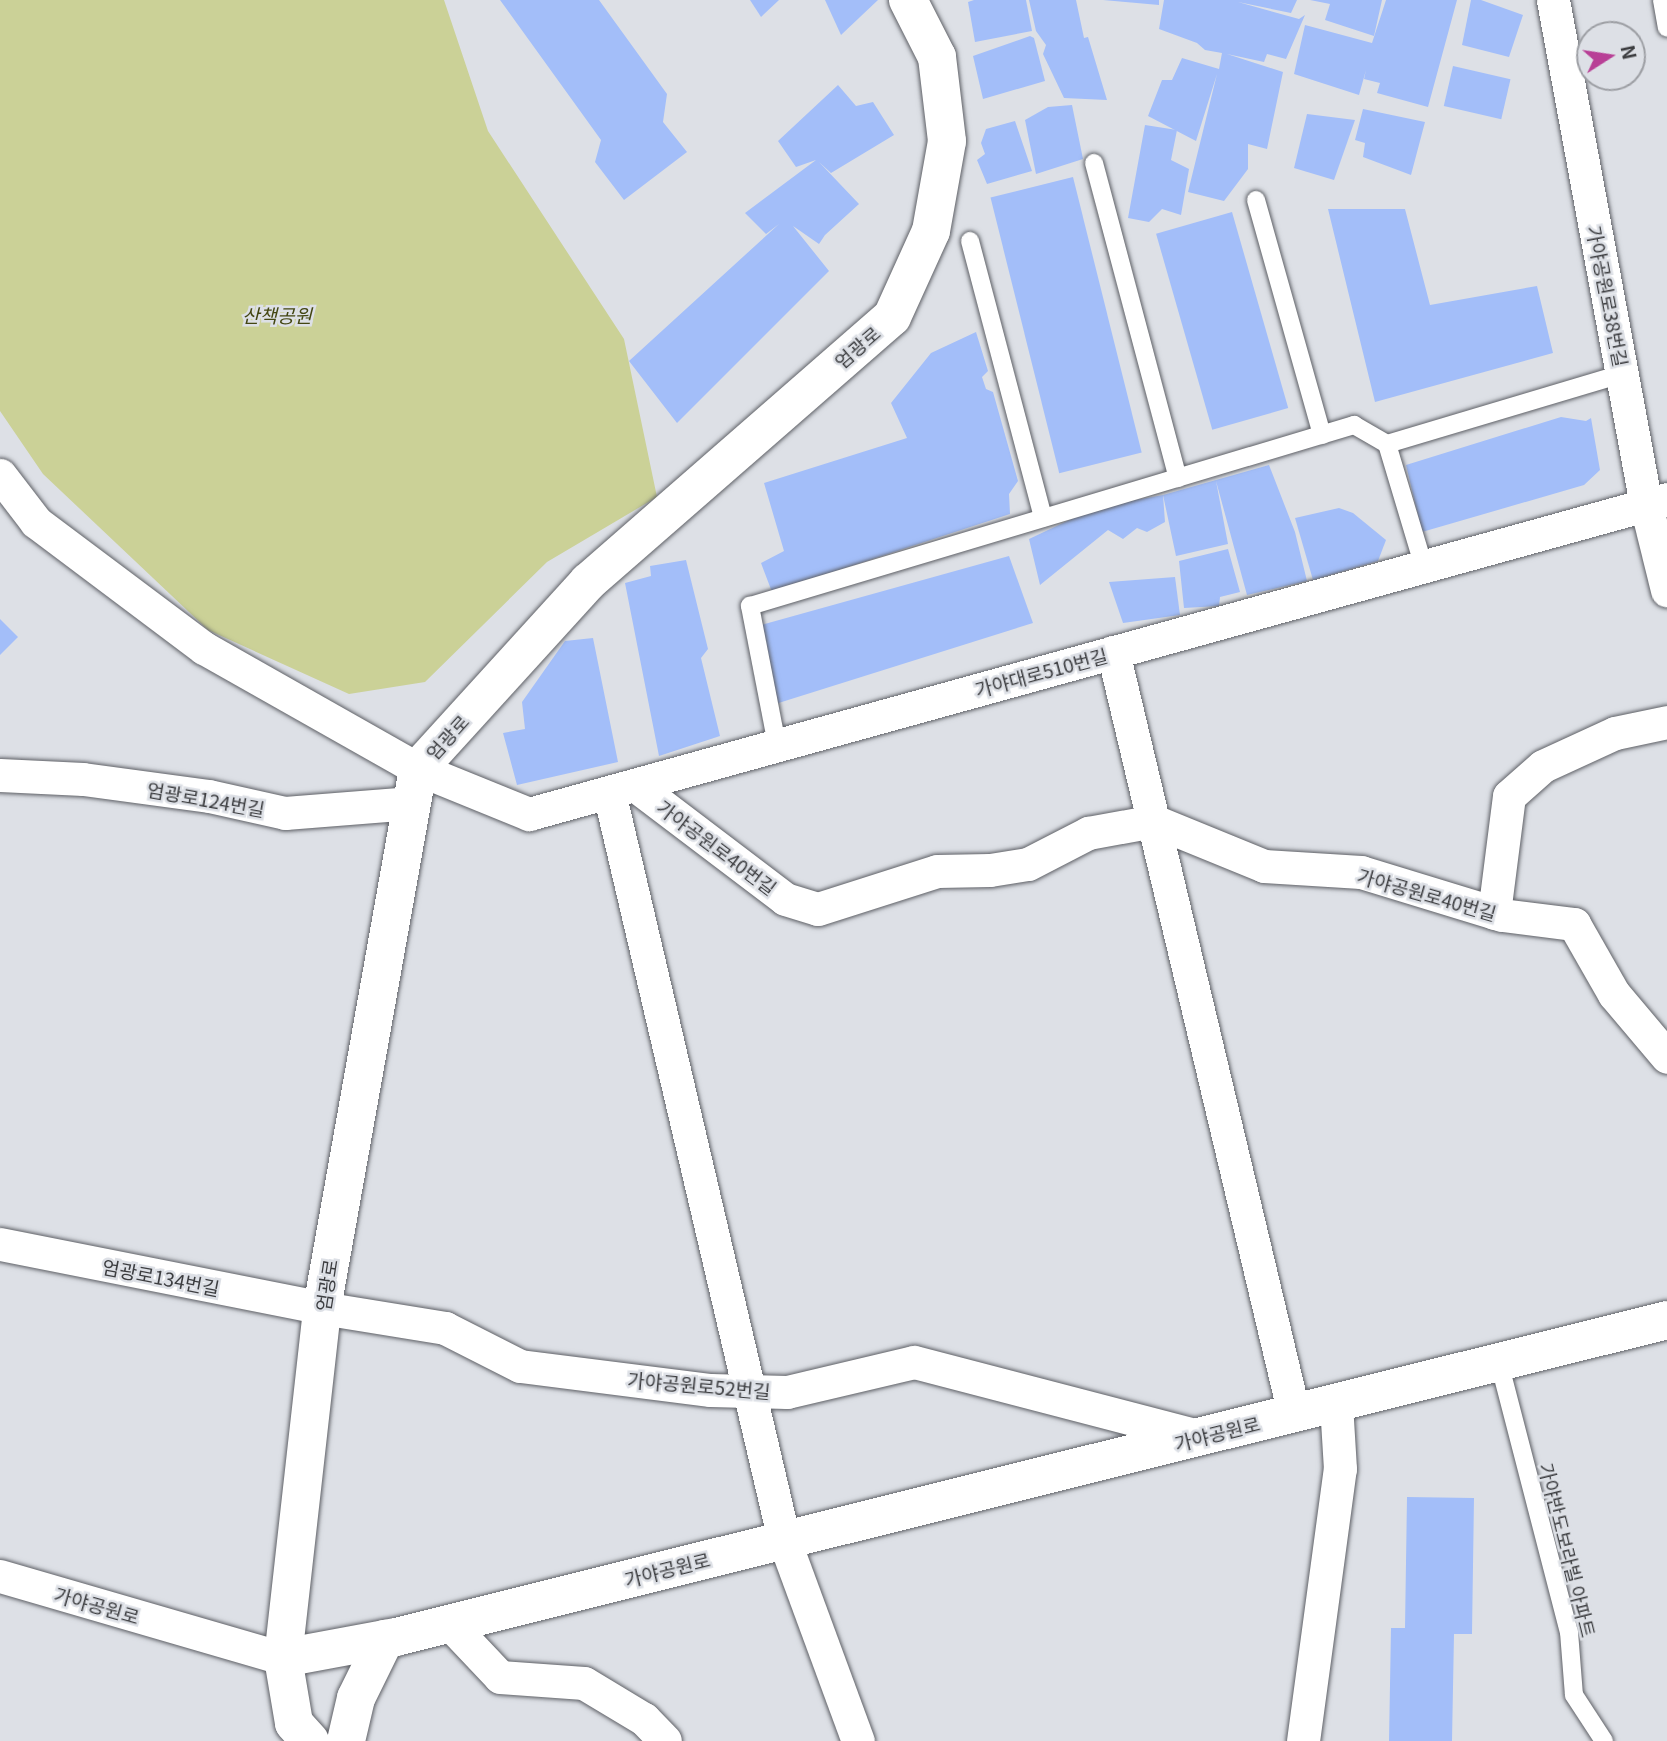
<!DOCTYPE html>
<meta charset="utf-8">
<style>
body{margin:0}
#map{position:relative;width:1667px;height:1741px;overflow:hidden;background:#dde0e6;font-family:Georgia,"Noto Sans KR",serif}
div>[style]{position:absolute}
.green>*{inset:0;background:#cbd197}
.building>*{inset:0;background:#a3bef9;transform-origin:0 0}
.roads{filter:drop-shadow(0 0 2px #5e6066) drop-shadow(0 0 2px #5e6066)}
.service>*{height:18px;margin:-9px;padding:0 9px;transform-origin:9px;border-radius:9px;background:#fff}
.minor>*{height:33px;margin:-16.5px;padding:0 16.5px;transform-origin:16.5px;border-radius:16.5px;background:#fff}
.secondary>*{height:38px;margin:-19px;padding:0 19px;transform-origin:19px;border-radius:19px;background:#fff}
span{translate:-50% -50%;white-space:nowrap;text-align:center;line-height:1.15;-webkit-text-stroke:5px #dde0e6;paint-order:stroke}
.street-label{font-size:19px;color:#3c3d40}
.park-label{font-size:19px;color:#434612;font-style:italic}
.north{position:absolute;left:1576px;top:21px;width:70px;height:70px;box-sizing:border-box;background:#dde0e6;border:2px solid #9d9fa4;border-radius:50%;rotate:78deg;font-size:19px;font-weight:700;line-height:28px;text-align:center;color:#3c3d40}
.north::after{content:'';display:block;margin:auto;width:24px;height:32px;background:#b84096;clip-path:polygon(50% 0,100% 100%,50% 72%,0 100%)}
</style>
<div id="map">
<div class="green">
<i style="clip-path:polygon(0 0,444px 0,488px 131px,624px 339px,657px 497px,547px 562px,425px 682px,349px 694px,208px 630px,43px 474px,0 411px)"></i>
</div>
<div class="building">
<i style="clip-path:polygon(500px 0,599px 0,667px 94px,663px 122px,687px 152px,624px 200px,595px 162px,601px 140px)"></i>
<i style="clip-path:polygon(750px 0,779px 0,761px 17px)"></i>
<i style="clip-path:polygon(825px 0,878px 0,841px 35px)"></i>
<i style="clip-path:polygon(974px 0,1026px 0,1032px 31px,975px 42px,968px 2px)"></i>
<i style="clip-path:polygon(1029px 0,1076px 0,1084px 38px,1088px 37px,1107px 100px,1064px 98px,1043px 54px,1046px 45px,1036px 31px)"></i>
<i style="clip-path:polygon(1103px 0,1159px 0,1159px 5px)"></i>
<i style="clip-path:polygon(1164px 0,1297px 0,1291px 13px,1238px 2px,1299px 19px,1305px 15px,1286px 59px,1267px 54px,1264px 62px,1227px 54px,1283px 72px,1267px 149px,1248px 144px,1248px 169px,1224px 201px,1188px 192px,1217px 74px,1196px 141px,1148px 116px,1162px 80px,1172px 80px,1182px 58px,1219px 69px,1222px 53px,1205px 50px,1197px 43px,1159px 29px)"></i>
<i style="clip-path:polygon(1310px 0,1382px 0,1374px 36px,1325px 20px,1330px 4px)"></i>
<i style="clip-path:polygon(1386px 0,1457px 0,1428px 107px,1377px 93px,1380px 83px,1364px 79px,1366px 70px,1359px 95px,1294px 74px,1305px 25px,1372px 43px)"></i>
<i style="clip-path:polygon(1471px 0,1481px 0,1523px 15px,1509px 57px,1462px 45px)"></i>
<i style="clip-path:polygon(1030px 36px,1034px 38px,1045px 81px,983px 99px,973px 56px)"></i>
<i style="left:1453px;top:66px;width:59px;height:41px;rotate:13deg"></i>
<i style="clip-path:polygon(838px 85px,856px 106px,873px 102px,894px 135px,831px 173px,819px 162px,859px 204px,825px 235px,819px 244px,793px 226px,829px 271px,677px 423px,629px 361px,779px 224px,766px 234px,745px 213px,816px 160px,796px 167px,778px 141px)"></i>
<i style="clip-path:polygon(1072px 105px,1083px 159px,1036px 174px,1025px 120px,1048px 107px)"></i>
<i style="clip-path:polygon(1363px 109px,1425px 122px,1411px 175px,1363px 157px,1365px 143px,1355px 140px)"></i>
<i style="clip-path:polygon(1307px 114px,1355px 120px,1334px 180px,1294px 168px)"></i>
<i style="clip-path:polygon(1015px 121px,1032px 171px,987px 184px,977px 160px,985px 154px,981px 143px,986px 129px)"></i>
<i style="clip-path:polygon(1145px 125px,1177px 130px,1171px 160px,1189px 169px,1181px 215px,1162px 209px,1149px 222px,1128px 218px)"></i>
<i style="left:1073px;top:177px;width:284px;height:85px;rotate:76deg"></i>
<i style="clip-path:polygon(1328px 209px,1405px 209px,1430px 305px,1537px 286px,1553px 353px,1375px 402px)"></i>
<i style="left:1232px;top:212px;width:204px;height:79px;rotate:74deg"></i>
<i style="clip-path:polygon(976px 332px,988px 371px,982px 377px,986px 389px,993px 392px,1018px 481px,1009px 494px,1010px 514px,772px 592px,761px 563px,784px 551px,764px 483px,907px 438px,891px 403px,931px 353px)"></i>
<i style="clip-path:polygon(1561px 417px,1586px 421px,1591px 418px,1600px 470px,1584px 485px,1422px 532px,1406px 465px)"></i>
<i style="clip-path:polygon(1269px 465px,1295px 532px,1307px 581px,1247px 595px,1216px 481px,1228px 544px,1176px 556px,1163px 495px)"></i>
<i style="clip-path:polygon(1163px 495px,1165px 522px,1147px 532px,1137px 528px,1123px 539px,1108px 530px,1040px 585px,1029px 539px,1097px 507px)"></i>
<i style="clip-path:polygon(1339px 508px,1353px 513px,1386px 540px,1378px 561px,1313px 580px,1295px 518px)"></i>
<i style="clip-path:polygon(1228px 549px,1240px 592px,1220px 597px,1219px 606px,1184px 608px,1179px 561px)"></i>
<i style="clip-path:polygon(1009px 556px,1033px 623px,769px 706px,754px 627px)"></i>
<i style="clip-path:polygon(686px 560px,708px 649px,701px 658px,720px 736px,659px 756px,625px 583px,651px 576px,650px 566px)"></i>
<i style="clip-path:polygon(1175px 577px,1180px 615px,1123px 623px,1109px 582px)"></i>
<i style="clip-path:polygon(0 619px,18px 637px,0 655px)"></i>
<i style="clip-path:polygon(593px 638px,618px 762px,517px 785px,503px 733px,525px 729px,522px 702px,565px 641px)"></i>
<i style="clip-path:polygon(1407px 1497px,1474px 1498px,1472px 1634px,1454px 1634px,1452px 1741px,1389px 1741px,1391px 1628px,1405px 1628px)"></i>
</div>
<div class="roads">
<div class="service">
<i style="left:1662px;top:0;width:28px;rotate:80deg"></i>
<i style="left:1094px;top:163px;width:326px;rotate:75.1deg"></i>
<i style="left:1256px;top:200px;width:244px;rotate:74.3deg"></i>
<i style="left:970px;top:241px;width:286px;rotate:75.2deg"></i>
<i style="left:1387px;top:444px;width:245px;rotate:-16.6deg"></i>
<i style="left:777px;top:745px;width:142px;rotate:-101deg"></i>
<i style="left:750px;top:606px;width:631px;rotate:-16.68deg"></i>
<i style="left:1354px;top:425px;width:38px;rotate:30deg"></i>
<i style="left:1387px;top:444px;width:128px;rotate:73.3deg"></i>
<i style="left:1499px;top:1362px;width:279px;rotate:75.5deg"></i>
<i style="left:1569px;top:1632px;width:63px;rotate:85.5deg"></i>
<i style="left:1574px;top:1695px;width:55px;rotate:56.9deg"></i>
</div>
<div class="minor">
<i style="left:1553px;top:0;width:513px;rotate:79.57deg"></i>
<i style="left:1646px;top:505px;width:88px;rotate:76.1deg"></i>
<i style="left:0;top:475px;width:59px;rotate:52.5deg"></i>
<i style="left:36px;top:522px;width:210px;rotate:36.9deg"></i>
<i style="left:204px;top:648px;width:246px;rotate:29.5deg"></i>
<i style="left:418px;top:769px;width:120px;rotate:22.1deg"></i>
<i style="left:529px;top:814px;width:1181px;rotate:-15.47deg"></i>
<i style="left:1113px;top:652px;width:783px;rotate:76.64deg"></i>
<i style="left:0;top:775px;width:83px;rotate:2.8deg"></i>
<i style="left:83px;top:779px;width:127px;rotate:7.7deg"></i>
<i style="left:209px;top:796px;width:78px;rotate:12.6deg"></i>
<i style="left:285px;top:813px;width:127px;rotate:-4.5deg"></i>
<i style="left:635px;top:785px;width:188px;rotate:37.2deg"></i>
<i style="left:785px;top:899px;width:34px;rotate:17deg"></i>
<i style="left:818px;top:909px;width:125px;rotate:-17.7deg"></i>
<i style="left:937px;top:871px;width:53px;rotate:-1.1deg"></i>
<i style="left:990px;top:870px;width:38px;rotate:-9deg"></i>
<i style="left:1028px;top:864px;width:68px;rotate:-27.3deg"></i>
<i style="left:1088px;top:833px;width:67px;rotate:-10.3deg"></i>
<i style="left:1154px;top:821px;width:119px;rotate:22.2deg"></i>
<i style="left:1264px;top:866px;width:97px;rotate:3.5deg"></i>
<i style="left:1361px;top:872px;width:147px;rotate:17deg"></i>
<i style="left:1502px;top:915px;width:73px;rotate:7.1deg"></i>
<i style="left:1574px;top:924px;width:81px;rotate:60.3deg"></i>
<i style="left:1614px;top:994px;width:82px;rotate:49.9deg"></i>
<i style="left:609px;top:792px;width:768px;rotate:76.83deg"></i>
<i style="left:784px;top:1540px;width:214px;rotate:69.8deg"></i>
<i style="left:1494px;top:913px;width:118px;rotate:-82.7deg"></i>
<i style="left:1509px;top:796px;width:45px;rotate:-41.4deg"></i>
<i style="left:1543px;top:766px;width:79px;rotate:-24.6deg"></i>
<i style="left:1615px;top:733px;width:53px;rotate:-11.9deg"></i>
<i style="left:0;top:1244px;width:328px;rotate:11.2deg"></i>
<i style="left:322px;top:1308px;width:125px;rotate:9.2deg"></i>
<i style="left:445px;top:1328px;width:84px;rotate:26.9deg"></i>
<i style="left:520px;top:1366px;width:192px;rotate:7.2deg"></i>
<i style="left:710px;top:1390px;width:77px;rotate:1.5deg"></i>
<i style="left:787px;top:1392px;width:130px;rotate:-13.3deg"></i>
<i style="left:914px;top:1362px;width:297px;rotate:14.6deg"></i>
<i style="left:0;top:1576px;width:295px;rotate:16.2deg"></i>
<i style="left:449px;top:1623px;width:74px;rotate:46.6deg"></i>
<i style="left:500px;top:1677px;width:84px;rotate:4.1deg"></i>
<i style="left:584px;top:1683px;width:70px;rotate:31deg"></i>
<i style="left:644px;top:1719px;width:30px;rotate:46deg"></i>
<i style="left:1303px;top:1741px;width:275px;rotate:-82.3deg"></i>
<i style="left:1340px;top:1469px;width:65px;rotate:-93.5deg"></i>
</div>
<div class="secondary">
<i style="left:283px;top:1658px;width:115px;rotate:-10.5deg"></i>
<i style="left:396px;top:1637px;width:1310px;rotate:-14deg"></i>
<i style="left:310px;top:1741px;width:24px;rotate:-132deg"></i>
<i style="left:294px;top:1723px;width:66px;rotate:-99.6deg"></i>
<i style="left:283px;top:1658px;width:352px;rotate:-83.6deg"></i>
<i style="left:322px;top:1308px;width:547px;rotate:-79.9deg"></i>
<i style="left:418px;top:769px;width:253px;rotate:-47.7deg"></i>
<i style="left:588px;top:582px;width:403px;rotate:-41.1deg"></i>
<i style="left:892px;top:317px;width:94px;rotate:-65.6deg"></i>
<i style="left:931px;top:231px;width:91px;rotate:-79.9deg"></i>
<i style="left:947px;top:141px;width:85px;rotate:-96.8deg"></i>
<i style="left:937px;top:57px;width:64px;rotate:-117deg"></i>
<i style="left:346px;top:1741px;width:44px;rotate:-76.9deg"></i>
<i style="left:356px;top:1698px;width:66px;rotate:-63.8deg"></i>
</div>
</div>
<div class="street-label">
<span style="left:1608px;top:296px;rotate:79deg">가야공원로38번길</span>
<span style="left:857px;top:347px;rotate:-41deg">엄광로</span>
<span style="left:1041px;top:672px;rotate:-15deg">가야대로510번길</span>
<span style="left:447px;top:737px;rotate:-48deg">엄광로</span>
<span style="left:206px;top:799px;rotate:10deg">엄광로124번길</span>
<span style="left:717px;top:847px;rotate:37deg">가야공원로40번길</span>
<span style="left:1427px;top:894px;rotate:16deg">가야공원로40번길</span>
<span style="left:161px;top:1277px;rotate:11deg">엄광로134번길</span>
<span style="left:326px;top:1285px;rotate:-81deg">엄광로</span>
<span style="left:699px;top:1385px;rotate:5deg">가야공원로52번길</span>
<span style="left:1217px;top:1433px;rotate:-14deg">가야공원로</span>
<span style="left:1568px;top:1550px;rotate:76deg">가야반도보라빌 아파트</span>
<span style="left:667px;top:1569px;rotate:-14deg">가야공원로</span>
<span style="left:97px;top:1605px;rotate:16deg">가야공원로</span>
</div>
<div class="park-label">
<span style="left:277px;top:315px">산책공원</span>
</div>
<div class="north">N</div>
</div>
